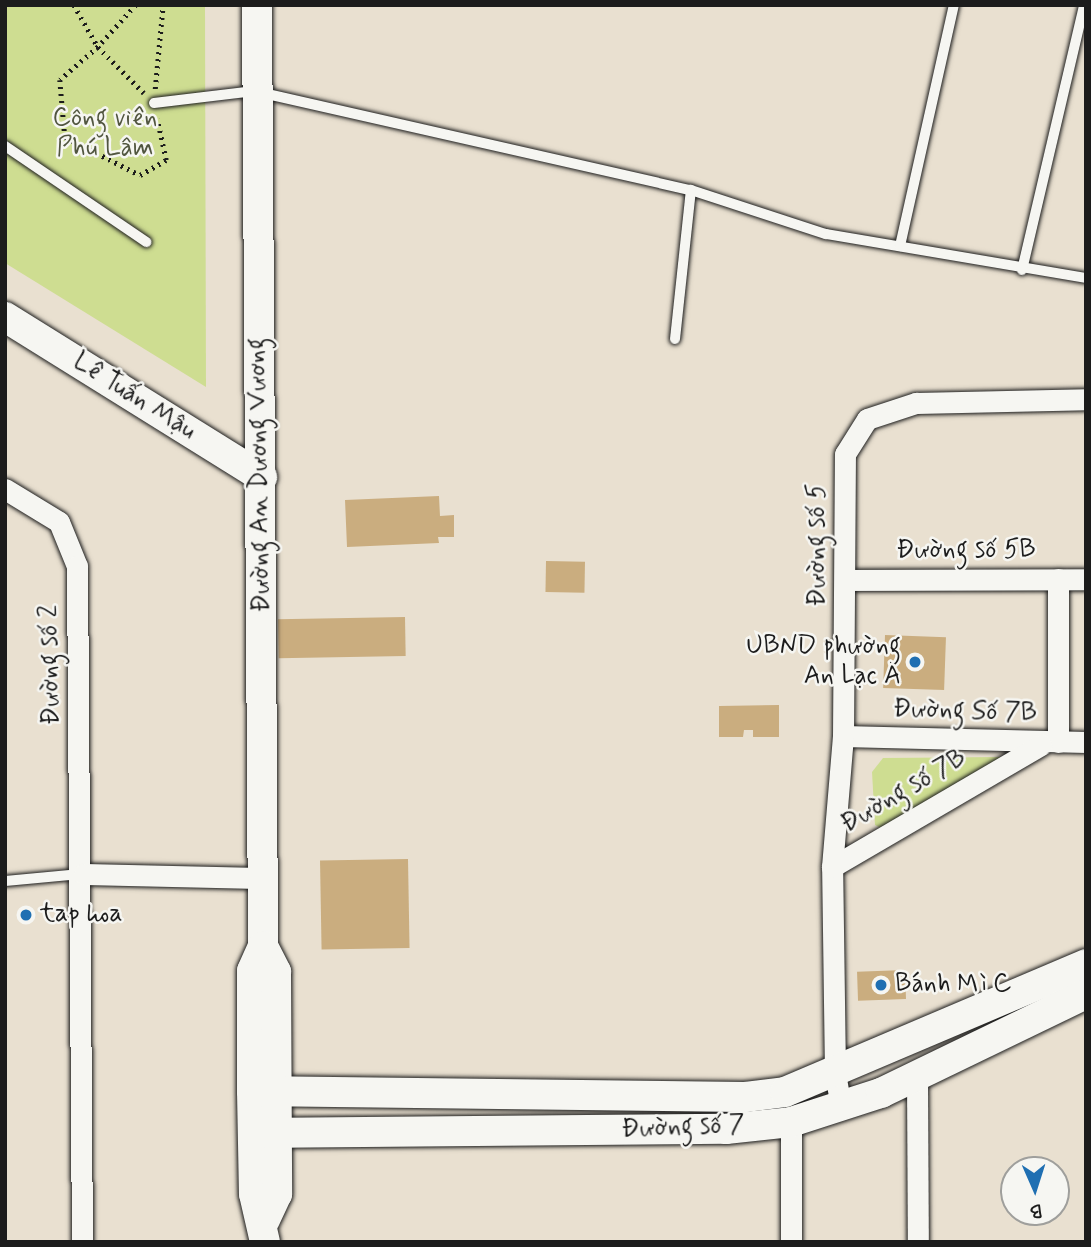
<!DOCTYPE html>
<meta charset="utf-8">
<style>
body{margin:0}
#map{position:relative;width:1091px;height:1247px;overflow:hidden;background:#e9e0d0;font-family:Mynerve,sans-serif}
div>[style]{position:absolute}
.green>*{inset:0;background:#cedd91}
.building>*{inset:0;background:#caad7f;transform-origin:0 0}
.path>*{height:4.5px;margin-top:-2.25px;transform-origin:0;background:repeating-linear-gradient(90deg,#1c1c1c 0 2px,transparent 0 7px)}
.roads{filter:drop-shadow(0 0 2px #1c1c1c) drop-shadow(0 0 2px #1c1c1c)}
.lane>*{height:10px;margin:-5px;padding:0 5px;transform-origin:5px;border-radius:5px;background:#f6f6f2}
.street>*{height:21px;margin:-10.5px;padding:0 10.5px;transform-origin:10.5px;border-radius:10.5px;background:#f6f6f2}
.secondary>*{height:30px;margin:-15px;padding:0 15px;transform-origin:15px;border-radius:15px;background:#f6f6f2}
.dots>*{width:19px;height:19px;translate:-50% -50%;box-sizing:border-box;border:4px solid #f6f6f2;border-radius:50%}
span{translate:-50% -50%;white-space:nowrap;text-align:center;line-height:1.15;-webkit-text-stroke:5px #f6f6f2;paint-order:stroke}
.park-label{font-size:26px;color:#51563f}
.street-label{font-size:26px;color:#1c1c1c}
.poi-label{font-size:26px;color:#1c1c1c}
.right{translate:-100% -50%;text-align:right}
.left{translate:0 -50%;text-align:left}
.frame{position:absolute;inset:0;border:7px solid #1c1c1c;pointer-events:none}
.north{position:absolute;left:1000px;top:1156px;width:70px;height:70px;box-sizing:border-box;background:#f6f6f2;border:2px solid #9f9f9c;border-radius:50%;rotate:177deg;font-size:19px;font-weight:700;line-height:28px;text-align:center;color:#1c1c1c}
.north::after{content:'';display:block;margin:auto;width:24px;height:32px;background:#1f6fb2;clip-path:polygon(50% 0,100% 100%,50% 72%,0 100%)}
</style>
<div id="map">
<div class="green">
<i style="clip-path:polygon(5px 5px,205px 5px,206px 387px,5px 263px)"></i>
<i style="clip-path:polygon(1004px 757px,885px 830px,875px 825px,872px 772px,883px 758px)"></i>
</div>
<div class="building">
<i style="clip-path:polygon(439px 496px,440px 516px,454px 515px,454px 537px,438px 537px,439px 543px,347px 547px,345px 500px)"></i>
<i style="left:546px;top:561px;width:39px;height:31px;rotate:1deg"></i>
<i style="left:405px;top:617px;width:39px;height:127px;rotate:89deg"></i>
<i style="left:885px;top:635px;width:61px;height:53px;rotate:2deg"></i>
<i style="clip-path:polygon(779px 705px,779px 737px,753px 737px,753px 730px,744px 730px,743px 737px,719px 737px,719px 706px)"></i>
<i style="left:408px;top:859px;width:89px;height:88px;rotate:89deg"></i>
<i style="left:905px;top:970px;width:29px;height:48px;rotate:88deg"></i>
</div>
<div class="path">
<i style="left:74px;top:5px;width:48px;rotate:60.3deg"></i>
<i style="left:98px;top:47px;width:50px;rotate:139deg"></i>
<i style="left:60px;top:80px;width:57px;rotate:85deg"></i>
<i style="left:65px;top:137px;width:84px;rotate:26.9deg"></i>
<i style="left:140px;top:175px;width:30px;rotate:-30deg"></i>
<i style="left:166px;top:160px;width:42px;rotate:-102.4deg"></i>
<i style="left:136px;top:5px;width:57px;rotate:132.1deg"></i>
<i style="left:98px;top:47px;width:65px;rotate:45deg"></i>
<i style="left:155px;top:89px;width:84px;rotate:-84.6deg"></i>
</div>
<div class="roads">
<div class="lane">
<i style="left:154px;top:103px;width:101px;rotate:-6.8deg"></i>
<i style="left:254px;top:91px;width:448px;rotate:12.8deg"></i>
<i style="left:691px;top:190px;width:142px;rotate:18.1deg"></i>
<i style="left:826px;top:234px;width:264px;rotate:9.6deg"></i>
<i style="left:5px;top:146px;width:171px;rotate:34.2deg"></i>
<i style="left:900px;top:246px;width:247px;rotate:-77.4deg"></i>
<i style="left:1022px;top:270px;width:272px;rotate:-76.8deg"></i>
<i style="left:675px;top:339px;width:150px;rotate:-83.9deg"></i>
<i style="left:5px;top:881px;width:76px;rotate:-5.3deg"></i>
</div>
<div class="street">
<i style="left:5px;top:489px;width:63px;rotate:31.4deg"></i>
<i style="left:59px;top:522px;width:48px;rotate:67.8deg"></i>
<i style="left:77px;top:566px;width:676px;rotate:89.58deg"></i>
<i style="left:847px;top:580px;width:239px;rotate:-0.2deg"></i>
<i style="left:843px;top:736px;width:243px;rotate:1.4deg"></i>
<i style="left:1058px;top:742px;width:163px;rotate:-90deg"></i>
<i style="left:832px;top:867px;width:242px;rotate:-30.3deg"></i>
<i style="left:84px;top:874px;width:176px;rotate:1.3deg"></i>
<i style="left:917px;top:1076px;width:166px;rotate:89.7deg"></i>
<i style="left:841px;top:1107px;width:35px;rotate:-100deg"></i>
<i style="left:835px;top:1073px;width:206px;rotate:-90.8deg"></i>
<i style="left:832px;top:867px;width:131px;rotate:-85.2deg"></i>
<i style="left:843px;top:736px;width:282px;rotate:-89.6deg"></i>
<i style="left:845px;top:454px;width:41px;rotate:-57.8deg"></i>
<i style="left:867px;top:419px;width:52px;rotate:-18.1deg"></i>
<i style="left:916px;top:403px;width:170px;rotate:-1.3deg"></i>
<i style="left:791px;top:1242px;width:120px;rotate:-90deg"></i>
</div>
<div class="secondary">
<i style="left:257px;top:5px;width:941px;rotate:89.63deg"></i>
<i style="left:263px;top:946px;width:27px;rotate:114deg"></i>
<i style="left:252px;top:971px;width:120px;rotate:90deg"></i>
<i style="left:252px;top:1091px;width:103px;rotate:88.9deg"></i>
<i style="left:254px;top:1194px;width:49px;rotate:77.1deg"></i>
<i style="left:5px;top:317px;width:303px;rotate:31.9deg"></i>
<i style="left:263px;top:946px;width:29px;rotate:63deg"></i>
<i style="left:276px;top:972px;width:222px;rotate:89.7deg"></i>
<i style="left:277px;top:1194px;width:29px;rotate:115deg"></i>
<i style="left:252px;top:1091px;width:493px;rotate:0.7deg"></i>
<i style="left:745px;top:1097px;width:40px;rotate:-7.1deg"></i>
<i style="left:785px;top:1092px;width:327px;rotate:-23deg"></i>
<i style="left:253px;top:1133px;width:473px;rotate:-0.5deg"></i>
<i style="left:726px;top:1129px;width:65px;rotate:-6.1deg"></i>
<i style="left:791px;top:1122px;width:95px;rotate:-17.9deg"></i>
<i style="left:881px;top:1093px;width:228px;rotate:-25.8deg"></i>
</div>
</div>
<div class="dots">
<i style="left:915px;top:662px;background:#1f6fb2"></i>
<i style="left:26px;top:915px;background:#1f6fb2"></i>
<i style="left:881px;top:985px;background:#1f6fb2"></i>
</div>
<div class="park-label">
<span style="left:105px;top:134px">Công viên<br>Phú Lâm</span>
</div>
<div class="street-label">
<span style="left:134px;top:397px;rotate:32deg">Lê Tuấn Mậu</span>
<span style="left:260px;top:475px;rotate:-91deg">Đường An Dương Vương</span>
<span style="left:818px;top:545px;rotate:-90deg">Đường số 5</span>
<span style="left:966px;top:551px">Đường số 5B</span>
<span style="left:51px;top:665px;rotate:-91deg">Đường số 2</span>
<span style="left:965px;top:712px;rotate:2deg">Đường Số 7B</span>
<span style="left:904px;top:792px;rotate:-30deg">Đường số 7B</span>
<span style="left:683px;top:1128px;rotate:-2deg">Đường số 7</span>
</div>
<div class="poi-label">
<span class="right" style="left:901px;top:662px">UBND phường<br>An Lạc A</span>
<span class="left" style="left:40px;top:915px">tap hoa</span>
<span class="left" style="left:895px;top:985px">Bánh Mì C</span>
</div>
<div class="frame"></div>
<div class="north">B</div>
</div>
